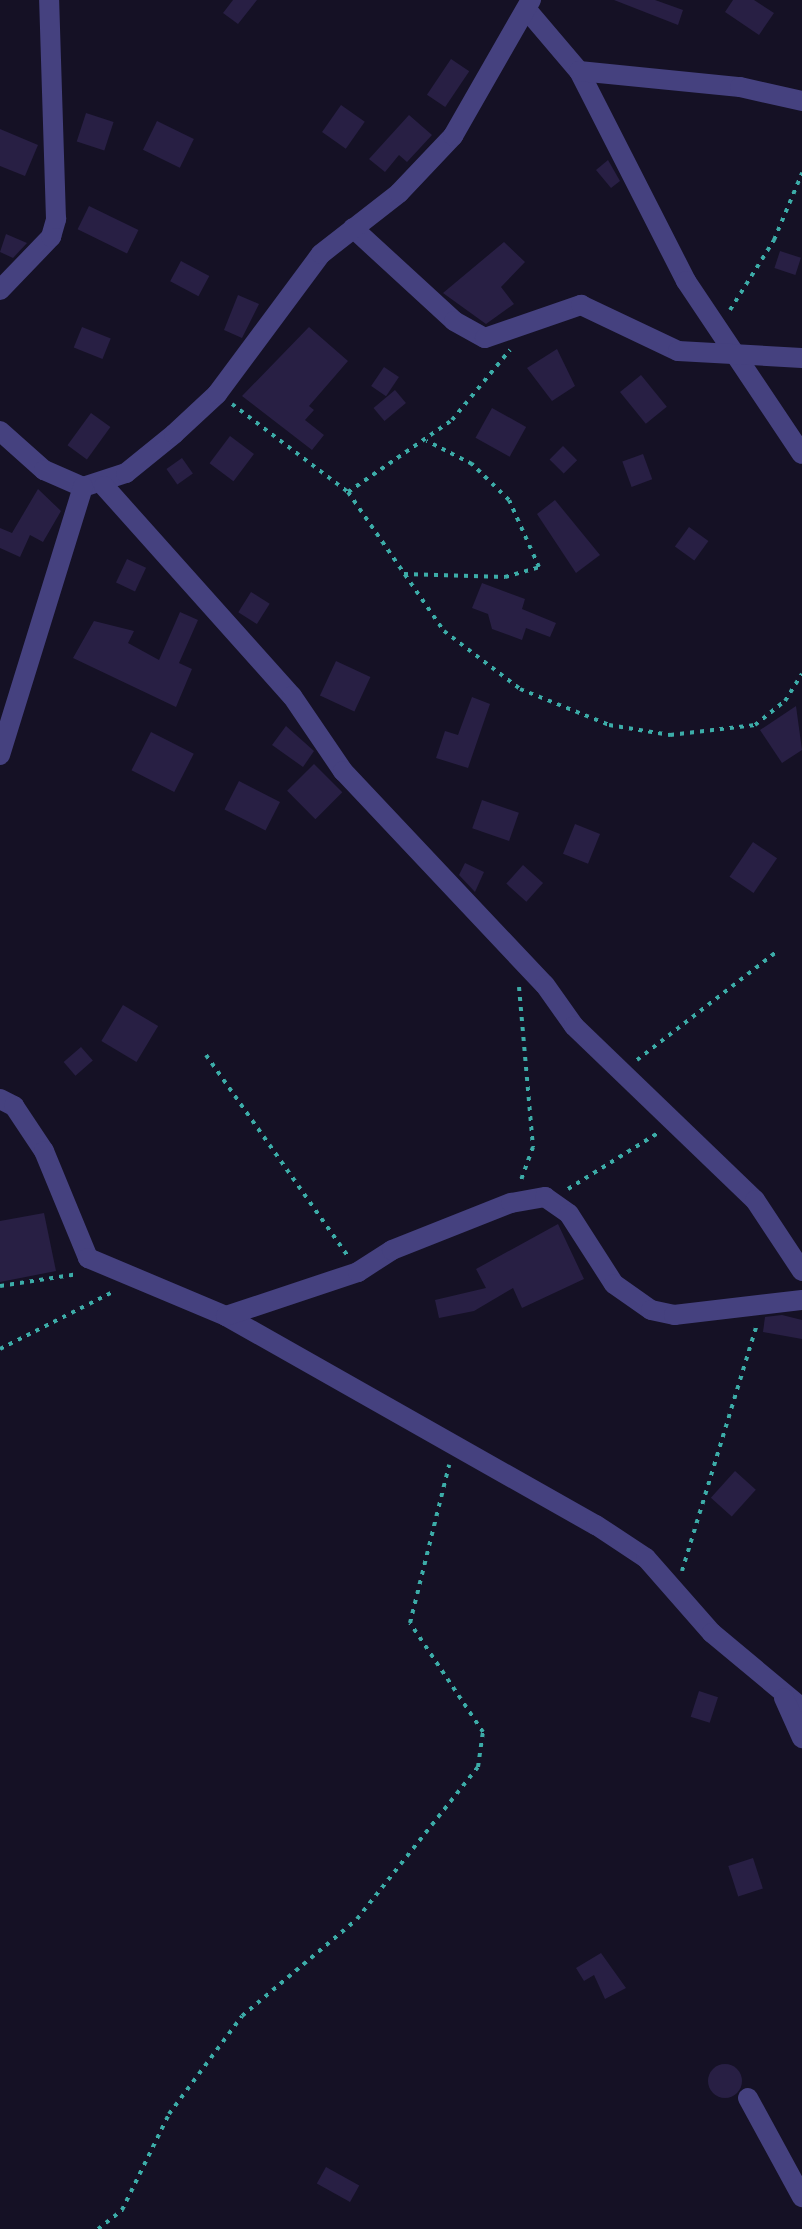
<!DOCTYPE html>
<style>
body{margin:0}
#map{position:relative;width:802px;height:2229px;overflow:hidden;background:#151125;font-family:"PT Sans",sans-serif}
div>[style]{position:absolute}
.building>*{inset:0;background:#281f44;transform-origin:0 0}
.round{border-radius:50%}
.path>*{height:4px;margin-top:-2px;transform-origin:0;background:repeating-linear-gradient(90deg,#3caca8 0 4px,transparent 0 10px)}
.minor>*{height:20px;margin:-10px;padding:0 10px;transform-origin:10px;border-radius:10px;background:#45417f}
span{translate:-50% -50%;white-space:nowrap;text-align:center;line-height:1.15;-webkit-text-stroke:8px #151125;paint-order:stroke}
</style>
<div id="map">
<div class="building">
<i style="clip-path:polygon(233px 0,257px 0,238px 24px,223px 13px)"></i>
<i style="clip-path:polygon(614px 0,655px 0,683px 10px,678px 25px)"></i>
<i style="clip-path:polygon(733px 0,754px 0,774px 13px,759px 35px,725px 12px)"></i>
<i style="left:451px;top:59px;width:22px;height:43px;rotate:34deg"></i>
<i style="left:341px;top:105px;width:29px;height:33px;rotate:35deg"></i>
<i style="left:86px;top:113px;width:29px;height:30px;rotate:18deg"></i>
<i style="clip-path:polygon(409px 115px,432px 135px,407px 162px,399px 155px,385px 172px,369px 159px)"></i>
<i style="left:157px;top:121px;width:41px;height:32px;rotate:26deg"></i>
<i style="clip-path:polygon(0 129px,38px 145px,25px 176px,0 166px)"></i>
<i style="clip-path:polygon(608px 160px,620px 181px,611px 188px,596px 170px)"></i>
<i style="left:89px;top:206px;width:55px;height:26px;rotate:26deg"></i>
<i style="clip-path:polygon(6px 234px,27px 243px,13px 258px,0 252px)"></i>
<i style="clip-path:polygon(504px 242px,525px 262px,501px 287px,514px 304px,486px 324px,443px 293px)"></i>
<i style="left:780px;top:251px;width:22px;height:18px;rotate:18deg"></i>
<i style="left:181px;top:261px;width:32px;height:23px;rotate:28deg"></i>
<i style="clip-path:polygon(238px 295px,259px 304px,242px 338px,224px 330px)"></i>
<i style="left:82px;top:327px;width:31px;height:22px;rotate:22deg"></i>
<i style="clip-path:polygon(309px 327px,348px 361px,309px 406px,314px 410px,305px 420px,324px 435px,312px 450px,242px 396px)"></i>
<i style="clip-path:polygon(557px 349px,575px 386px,552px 401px,527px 368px)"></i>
<i style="left:384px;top:367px;width:18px;height:23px;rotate:34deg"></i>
<i style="left:641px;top:375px;width:41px;height:27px;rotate:51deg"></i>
<i style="left:395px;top:390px;width:17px;height:28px;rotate:50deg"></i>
<i style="left:492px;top:408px;width:39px;height:34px;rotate:29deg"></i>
<i style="left:91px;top:413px;width:24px;height:40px;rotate:36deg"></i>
<i style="left:230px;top:436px;width:30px;height:34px;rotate:37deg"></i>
<i style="left:563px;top:446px;width:20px;height:19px;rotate:45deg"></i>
<i style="left:643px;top:454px;width:27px;height:22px;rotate:70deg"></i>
<i style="left:182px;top:458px;width:19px;height:19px;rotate:55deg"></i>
<i style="clip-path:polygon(38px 489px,61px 511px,43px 542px,30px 535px,20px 557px,0 548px,0 528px,12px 533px)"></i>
<i style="clip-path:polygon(555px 500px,600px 555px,576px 573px,537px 514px)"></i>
<i style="left:689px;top:527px;width:24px;height:24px;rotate:36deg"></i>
<i style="left:127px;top:559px;width:21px;height:26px;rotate:25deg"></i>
<i style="clip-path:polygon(482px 583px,525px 599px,522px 609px,556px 623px,550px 637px,526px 628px,522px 640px,492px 629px,488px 614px,472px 608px)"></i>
<i style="left:251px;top:592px;width:22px;height:24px;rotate:32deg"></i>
<i style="clip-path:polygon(180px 612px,198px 620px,179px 663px,192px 669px,176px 707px,73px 658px,94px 621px,134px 631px,128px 643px,159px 660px)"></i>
<i style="left:336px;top:661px;width:38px;height:38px;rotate:25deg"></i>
<i style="clip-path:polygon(472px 697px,490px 704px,468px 768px,436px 758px,445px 731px,458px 735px)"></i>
<i style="clip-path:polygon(796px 706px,802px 750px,782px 763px,760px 730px)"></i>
<i style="clip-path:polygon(286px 726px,314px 751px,303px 767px,272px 745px)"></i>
<i style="left:151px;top:732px;width:48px;height:43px;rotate:27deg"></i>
<i style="left:314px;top:764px;width:40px;height:38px;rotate:45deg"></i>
<i style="left:239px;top:781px;width:46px;height:32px;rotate:27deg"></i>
<i style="left:482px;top:800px;width:39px;height:30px;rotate:19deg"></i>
<i style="left:575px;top:824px;width:27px;height:32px;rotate:22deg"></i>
<i style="left:753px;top:842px;width:29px;height:42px;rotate:34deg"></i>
<i style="clip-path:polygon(465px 863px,484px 872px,475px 892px,459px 875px)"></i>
<i style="left:523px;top:865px;width:27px;height:25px;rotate:42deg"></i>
<i style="left:123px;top:1005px;width:41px;height:42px;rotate:31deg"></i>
<i style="left:81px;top:1047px;width:18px;height:23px;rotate:49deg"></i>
<i style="clip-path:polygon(44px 1213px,56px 1271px,0 1282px,0 1221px)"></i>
<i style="clip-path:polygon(558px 1224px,584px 1279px,522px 1308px,513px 1288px,474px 1311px,439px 1318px,435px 1300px,486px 1288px,476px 1269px)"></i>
<i style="clip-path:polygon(782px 1315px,802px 1320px,802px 1339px,763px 1332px,765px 1317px)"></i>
<i style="left:735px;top:1471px;width:28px;height:36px;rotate:42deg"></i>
<i style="left:699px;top:1691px;width:20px;height:27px;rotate:18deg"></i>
<i style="left:753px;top:1858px;width:32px;height:26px;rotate:72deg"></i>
<i style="clip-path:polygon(601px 1953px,626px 1988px,605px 1999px,594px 1975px,584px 1981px,576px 1968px)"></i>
<i class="round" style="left:708px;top:2064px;width:34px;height:34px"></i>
<i style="left:326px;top:2167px;width:38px;height:19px;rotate:29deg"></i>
</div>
<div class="path">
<i style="left:730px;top:310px;width:83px;rotate:-57.8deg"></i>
<i style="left:774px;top:240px;width:73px;rotate:-67.3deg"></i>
<i style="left:232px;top:404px;width:146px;rotate:37.2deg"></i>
<i style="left:348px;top:492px;width:169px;rotate:55.4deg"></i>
<i style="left:444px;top:631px;width:96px;rotate:37.3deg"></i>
<i style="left:520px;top:689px;width:96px;rotate:22deg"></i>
<i style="left:609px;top:725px;width:62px;rotate:9.3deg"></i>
<i style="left:670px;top:735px;width:86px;rotate:-6.7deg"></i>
<i style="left:755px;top:725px;width:38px;rotate:-39deg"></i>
<i style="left:785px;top:701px;width:32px;rotate:-58deg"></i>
<i style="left:348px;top:492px;width:126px;rotate:-34.7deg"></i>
<i style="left:452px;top:420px;width:91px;rotate:-50.4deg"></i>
<i style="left:404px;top:574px;width:101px;rotate:1.7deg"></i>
<i style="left:505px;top:577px;width:35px;rotate:-16deg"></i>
<i style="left:539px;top:567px;width:73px;rotate:-114.1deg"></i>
<i style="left:509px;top:500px;width:52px;rotate:-135.8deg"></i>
<i style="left:472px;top:464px;width:51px;rotate:-152.9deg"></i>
<i style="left:519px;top:987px;width:161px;rotate:85deg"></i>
<i style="left:533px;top:1147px;width:37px;rotate:110deg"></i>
<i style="left:206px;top:1055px;width:246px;rotate:54.8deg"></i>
<i style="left:637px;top:1060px;width:176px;rotate:-37.8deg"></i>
<i style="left:568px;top:1189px;width:106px;rotate:-31.9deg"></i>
<i style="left:0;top:1286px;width:79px;rotate:-8.7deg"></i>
<i style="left:0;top:1349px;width:129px;rotate:-26.8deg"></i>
<i style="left:682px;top:1571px;width:258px;rotate:-73.1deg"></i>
<i style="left:98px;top:2229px;width:31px;rotate:-38deg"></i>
<i style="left:122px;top:2210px;width:107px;rotate:-63.9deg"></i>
<i style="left:169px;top:2114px;width:122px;rotate:-53.3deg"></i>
<i style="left:242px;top:2016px;width:150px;rotate:-40.1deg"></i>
<i style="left:357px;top:1919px;width:194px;rotate:-51.5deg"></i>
<i style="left:478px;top:1767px;width:35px;rotate:-82deg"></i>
<i style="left:483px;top:1732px;width:131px;rotate:-123.8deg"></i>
<i style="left:410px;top:1623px;width:163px;rotate:-76.1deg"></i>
</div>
<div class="minor">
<i style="left:527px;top:10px;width:80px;rotate:49.6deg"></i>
<i style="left:579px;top:71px;width:236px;rotate:63deg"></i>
<i style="left:686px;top:281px;width:208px;rotate:56.2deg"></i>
<i style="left:579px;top:71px;width:162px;rotate:5.7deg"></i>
<i style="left:740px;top:87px;width:64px;rotate:12.7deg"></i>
<i style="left:353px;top:228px;width:137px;rotate:42.6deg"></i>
<i style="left:454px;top:321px;width:35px;rotate:29deg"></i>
<i style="left:485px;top:338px;width:102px;rotate:-19deg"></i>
<i style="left:581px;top:305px;width:107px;rotate:25.4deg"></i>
<i style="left:678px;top:351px;width:124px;rotate:3.2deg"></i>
<i style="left:0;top:290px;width:74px;rotate:-46.1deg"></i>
<i style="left:51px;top:237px;width:19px;rotate:-74deg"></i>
<i style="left:56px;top:219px;width:219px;rotate:-91.8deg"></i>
<i style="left:0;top:431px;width:59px;rotate:41.6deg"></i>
<i style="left:44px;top:470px;width:43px;rotate:23.6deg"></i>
<i style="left:83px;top:487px;width:45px;rotate:-18deg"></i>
<i style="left:126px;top:473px;width:62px;rotate:-39.1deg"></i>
<i style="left:174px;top:434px;width:59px;rotate:-42.9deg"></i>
<i style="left:217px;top:394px;width:174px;rotate:-53.4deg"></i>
<i style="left:321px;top:254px;width:99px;rotate:-38deg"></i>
<i style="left:399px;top:193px;width:79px;rotate:-46.5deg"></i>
<i style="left:453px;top:136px;width:157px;rotate:-60.2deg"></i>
<i style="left:104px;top:486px;width:282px;rotate:48.2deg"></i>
<i style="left:292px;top:696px;width:91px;rotate:55.8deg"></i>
<i style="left:343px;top:771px;width:294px;rotate:46.7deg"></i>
<i style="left:545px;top:985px;width:50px;rotate:54.7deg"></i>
<i style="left:574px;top:1026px;width:251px;rotate:43.9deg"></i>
<i style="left:755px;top:1200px;width:85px;rotate:56.5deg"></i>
<i style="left:0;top:755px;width:281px;rotate:-72.8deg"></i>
<i style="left:0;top:1099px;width:16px;rotate:27deg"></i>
<i style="left:14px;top:1106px;width:54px;rotate:56.3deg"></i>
<i style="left:44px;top:1151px;width:116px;rotate:67.6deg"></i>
<i style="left:88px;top:1258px;width:150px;rotate:22.8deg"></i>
<i style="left:226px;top:1316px;width:425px;rotate:29.5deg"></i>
<i style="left:596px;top:1525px;width:60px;rotate:33.4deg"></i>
<i style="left:646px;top:1558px;width:100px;rotate:48.7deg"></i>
<i style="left:712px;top:1633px;width:117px;rotate:39.8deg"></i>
<i style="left:226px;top:1316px;width:139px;rotate:-18.4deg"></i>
<i style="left:358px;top:1272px;width:40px;rotate:-32.9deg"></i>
<i style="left:392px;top:1250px;width:128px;rotate:-21.6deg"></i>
<i style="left:511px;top:1203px;width:35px;rotate:-10deg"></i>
<i style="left:545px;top:1197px;width:29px;rotate:35deg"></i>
<i style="left:569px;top:1214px;width:83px;rotate:57.3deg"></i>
<i style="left:614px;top:1284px;width:45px;rotate:35.1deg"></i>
<i style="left:651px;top:1310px;width:24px;rotate:12deg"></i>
<i style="left:674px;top:1315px;width:129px;rotate:-6.7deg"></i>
<i style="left:784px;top:1698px;width:44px;rotate:65.8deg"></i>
<i style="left:748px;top:2098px;width:113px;rotate:61.4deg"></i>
</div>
</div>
